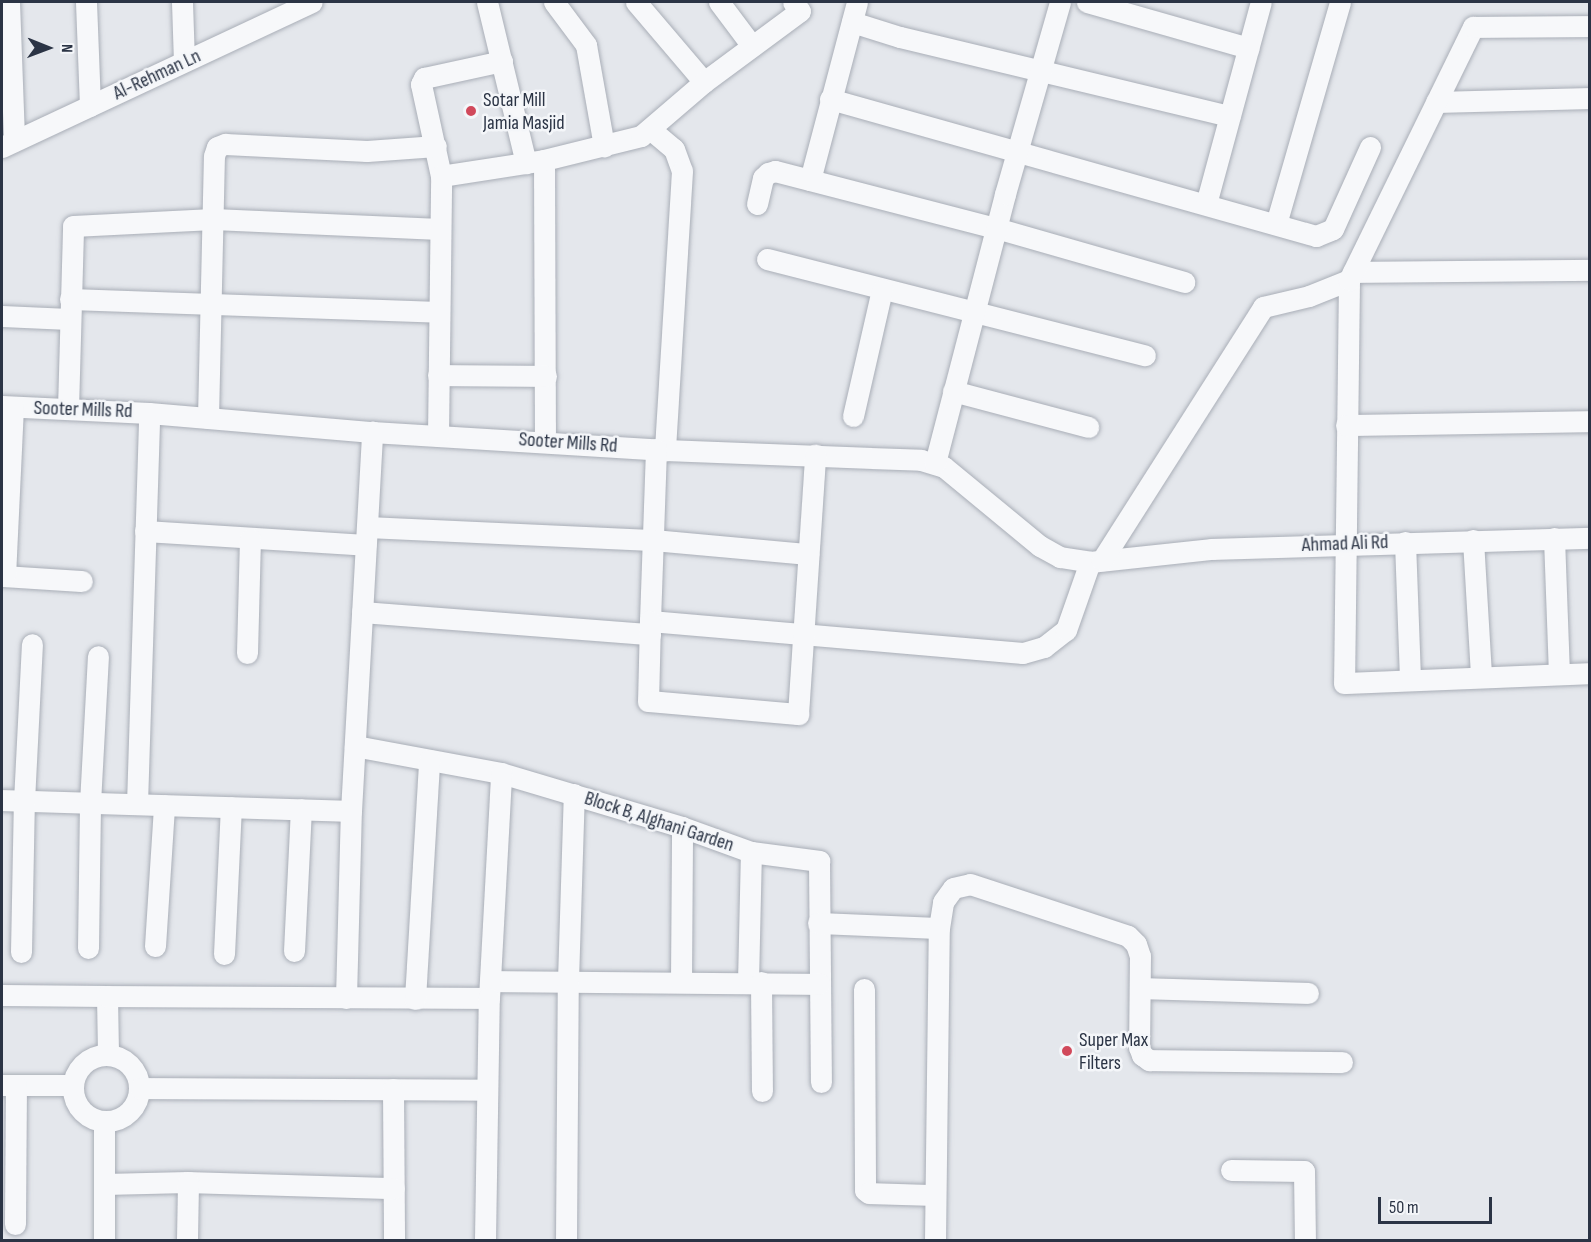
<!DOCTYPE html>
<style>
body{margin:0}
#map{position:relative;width:1591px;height:1242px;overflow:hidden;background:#e4e7ec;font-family:"Sofia Sans Condensed",sans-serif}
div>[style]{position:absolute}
.roads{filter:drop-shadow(0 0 2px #a9aeb7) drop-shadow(0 0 2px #a9aeb7)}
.minor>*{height:21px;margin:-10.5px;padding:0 10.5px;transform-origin:10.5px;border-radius:10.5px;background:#f7f8fa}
.minor>.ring{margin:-10.5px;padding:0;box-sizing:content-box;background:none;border:21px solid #f7f8fa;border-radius:50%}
.dots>*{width:16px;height:16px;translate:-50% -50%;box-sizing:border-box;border:3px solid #f4f6f9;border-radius:50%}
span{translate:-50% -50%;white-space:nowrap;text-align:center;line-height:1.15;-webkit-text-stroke:5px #f4f6f9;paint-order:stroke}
.street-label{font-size:20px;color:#2b3445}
.poi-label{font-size:20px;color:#2b3445}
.left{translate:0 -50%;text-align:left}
.frame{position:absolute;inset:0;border:3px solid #2b3445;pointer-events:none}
.north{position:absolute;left:18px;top:18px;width:60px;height:60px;-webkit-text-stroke:4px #f4f6f9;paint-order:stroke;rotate:91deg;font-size:16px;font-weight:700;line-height:24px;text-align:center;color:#2b3445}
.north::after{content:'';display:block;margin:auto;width:21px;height:27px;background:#2b3445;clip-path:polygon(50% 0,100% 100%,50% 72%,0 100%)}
.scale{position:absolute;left:1378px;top:1197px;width:114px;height:27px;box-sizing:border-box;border:3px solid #2b3445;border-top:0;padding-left:8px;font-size:18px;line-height:21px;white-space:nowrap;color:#2b3445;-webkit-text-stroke:4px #f4f6f9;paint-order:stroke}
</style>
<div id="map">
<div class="roads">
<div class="minor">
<i style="left:9px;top:2px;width:139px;rotate:87.9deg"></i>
<i style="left:86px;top:2px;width:104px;rotate:87.8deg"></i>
<i style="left:182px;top:2px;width:59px;rotate:88.1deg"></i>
<i style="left:487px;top:2px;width:166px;rotate:76.4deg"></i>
<i style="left:554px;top:2px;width:54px;rotate:53.3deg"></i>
<i style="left:586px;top:45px;width:103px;rotate:79.9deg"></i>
<i style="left:636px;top:2px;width:105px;rotate:49.6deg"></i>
<i style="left:719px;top:2px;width:55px;rotate:53.1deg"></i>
<i style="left:1087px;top:2px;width:168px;rotate:15.9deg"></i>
<i style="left:852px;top:22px;width:50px;rotate:17.4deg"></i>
<i style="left:900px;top:37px;width:339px;rotate:13.5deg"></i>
<i style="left:830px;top:99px;width:505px;rotate:15.74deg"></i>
<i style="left:1316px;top:236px;width:18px;rotate:-22deg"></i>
<i style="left:1333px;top:229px;width:90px;rotate:-65.7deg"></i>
<i style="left:1436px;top:102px;width:154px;rotate:-1.5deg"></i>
<i style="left:650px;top:129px;width:31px;rotate:40deg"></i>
<i style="left:674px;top:149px;width:23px;rotate:70deg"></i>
<i style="left:682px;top:171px;width:280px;rotate:93.5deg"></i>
<i style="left:2px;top:147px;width:342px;rotate:-25.1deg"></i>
<i style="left:544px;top:160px;width:281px;rotate:89.8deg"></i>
<i style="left:441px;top:176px;width:94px;rotate:-102.3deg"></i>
<i style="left:421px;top:84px;width:7px;rotate:-63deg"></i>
<i style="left:424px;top:78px;width:80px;rotate:-12.3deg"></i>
<i style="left:810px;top:180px;width:184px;rotate:-75.2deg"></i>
<i style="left:757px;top:204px;width:27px;rotate:-77deg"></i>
<i style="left:763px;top:178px;width:7px;rotate:-45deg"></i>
<i style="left:768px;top:173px;width:7px;rotate:-16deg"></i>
<i style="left:775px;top:171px;width:228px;rotate:14.5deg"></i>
<i style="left:996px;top:228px;width:196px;rotate:16deg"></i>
<i style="left:1206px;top:204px;width:209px;rotate:-74.8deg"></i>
<i style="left:1276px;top:224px;width:231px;rotate:-73.9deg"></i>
<i style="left:767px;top:259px;width:390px;rotate:14.3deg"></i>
<i style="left:1353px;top:272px;width:237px;rotate:-0.5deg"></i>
<i style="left:1349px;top:280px;width:403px;rotate:90.7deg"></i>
<i style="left:1344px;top:683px;width:246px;rotate:-2.3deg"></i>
<i style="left:70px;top:299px;width:369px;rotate:2deg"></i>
<i style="left:2px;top:316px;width:67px;rotate:2.6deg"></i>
<i style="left:438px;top:375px;width:108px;rotate:0.5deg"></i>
<i style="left:953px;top:391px;width:140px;rotate:14.9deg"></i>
<i style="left:2px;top:406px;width:147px;rotate:2.7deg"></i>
<i style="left:149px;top:413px;width:224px;rotate:4.9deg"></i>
<i style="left:372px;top:432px;width:294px;rotate:3.5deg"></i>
<i style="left:665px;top:450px;width:256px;rotate:2.2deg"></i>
<i style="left:921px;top:460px;width:24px;rotate:17deg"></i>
<i style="left:944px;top:467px;width:124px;rotate:39.5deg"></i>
<i style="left:1040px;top:546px;width:23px;rotate:29deg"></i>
<i style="left:1060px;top:557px;width:30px;rotate:9deg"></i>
<i style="left:1090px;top:562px;width:123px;rotate:-6.1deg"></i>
<i style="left:1212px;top:549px;width:378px;rotate:-1.7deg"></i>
<i style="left:68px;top:409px;width:183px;rotate:-88.4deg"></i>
<i style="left:73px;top:226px;width:140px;rotate:-2.9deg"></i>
<i style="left:213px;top:219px;width:227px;rotate:2.5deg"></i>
<i style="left:853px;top:416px;width:130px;rotate:-77.1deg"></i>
<i style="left:208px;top:418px;width:262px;rotate:-88.7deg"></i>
<i style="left:214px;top:156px;width:9px;rotate:-72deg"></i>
<i style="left:217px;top:147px;width:9px;rotate:-21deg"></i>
<i style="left:225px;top:144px;width:142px;rotate:2.8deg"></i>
<i style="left:367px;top:151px;width:69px;rotate:-4.1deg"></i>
<i style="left:1346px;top:425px;width:244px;rotate:-0.9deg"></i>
<i style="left:438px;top:436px;width:260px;rotate:-89.3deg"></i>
<i style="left:441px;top:176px;width:104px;rotate:-8.8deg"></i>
<i style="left:544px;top:160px;width:100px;rotate:-13.9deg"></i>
<i style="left:641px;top:136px;width:83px;rotate:-40.6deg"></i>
<i style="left:704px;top:82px;width:119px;rotate:-36.5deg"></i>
<i style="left:800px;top:11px;width:11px;rotate:-128deg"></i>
<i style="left:656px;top:449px;width:172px;rotate:92deg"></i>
<i style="left:650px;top:621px;width:374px;rotate:4.9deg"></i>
<i style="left:1023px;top:653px;width:22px;rotate:-16deg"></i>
<i style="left:1044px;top:647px;width:28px;rotate:-38deg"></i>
<i style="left:1066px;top:630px;width:72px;rotate:-70.6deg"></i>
<i style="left:935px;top:463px;width:278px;rotate:-75.4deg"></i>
<i style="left:1005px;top:194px;width:200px;rotate:-74deg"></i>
<i style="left:367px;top:527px;width:286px;rotate:2.6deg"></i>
<i style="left:653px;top:540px;width:156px;rotate:5.2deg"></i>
<i style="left:145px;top:531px;width:221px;rotate:3.6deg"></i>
<i style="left:1554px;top:538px;width:135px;rotate:87.9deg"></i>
<i style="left:1473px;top:540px;width:136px;rotate:86.6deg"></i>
<i style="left:1405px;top:542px;width:138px;rotate:87.9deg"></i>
<i style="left:1102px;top:560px;width:300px;rotate:-57.5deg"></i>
<i style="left:1263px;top:307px;width:47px;rotate:-13.4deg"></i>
<i style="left:1309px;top:296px;width:43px;rotate:-21.8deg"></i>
<i style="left:1349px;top:280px;width:282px;rotate:-63.9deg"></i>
<i style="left:1473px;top:27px;width:117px;rotate:-0.5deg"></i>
<i style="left:2px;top:576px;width:80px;rotate:3.6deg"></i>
<i style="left:5px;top:576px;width:169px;rotate:-87.3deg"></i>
<i style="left:362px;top:612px;width:289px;rotate:4.4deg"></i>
<i style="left:650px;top:621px;width:80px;rotate:91.4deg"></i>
<i style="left:648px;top:701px;width:151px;rotate:5deg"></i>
<i style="left:798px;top:714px;width:260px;rotate:-86.2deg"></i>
<i style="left:247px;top:653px;width:114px;rotate:-88.5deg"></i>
<i style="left:355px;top:746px;width:148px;rotate:10.5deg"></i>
<i style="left:501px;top:773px;width:189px;rotate:16.6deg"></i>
<i style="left:682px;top:827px;width:73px;rotate:19.9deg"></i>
<i style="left:751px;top:852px;width:69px;rotate:7.5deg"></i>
<i style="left:819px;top:861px;width:221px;rotate:89.5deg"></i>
<i style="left:2px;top:800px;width:349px;rotate:1.8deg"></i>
<i style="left:137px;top:804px;width:391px;rotate:-88.2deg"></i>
<i style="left:818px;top:923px;width:121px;rotate:2.4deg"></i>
<i style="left:155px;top:946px;width:141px;rotate:-86.3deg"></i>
<i style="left:88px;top:948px;width:145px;rotate:-89.2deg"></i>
<i style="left:90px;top:803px;width:147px;rotate:-86.9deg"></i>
<i style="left:294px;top:951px;width:142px;rotate:-87.2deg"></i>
<i style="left:21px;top:952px;width:151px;rotate:-88.9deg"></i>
<i style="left:24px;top:801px;width:157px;rotate:-87.1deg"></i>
<i style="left:224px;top:954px;width:147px;rotate:-87.3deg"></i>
<i style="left:490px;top:981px;width:329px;rotate:0.5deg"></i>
<i style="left:681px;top:981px;width:154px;rotate:-89.6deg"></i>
<i style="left:748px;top:982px;width:130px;rotate:-88.7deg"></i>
<i style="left:761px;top:982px;width:109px;rotate:89.5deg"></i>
<i style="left:1140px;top:988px;width:168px;rotate:1.7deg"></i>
<i style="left:864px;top:989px;width:201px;rotate:89.7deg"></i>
<i style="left:865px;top:1190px;width:5px;rotate:37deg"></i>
<i style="left:869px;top:1193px;width:65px;rotate:1.8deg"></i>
<i style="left:2px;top:995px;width:105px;rotate:0.5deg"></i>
<i style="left:107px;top:996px;width:59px;rotate:89deg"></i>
<i style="left:107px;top:996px;width:382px;rotate:0.3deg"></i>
<i style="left:489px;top:998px;width:225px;rotate:-86.9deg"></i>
<i style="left:346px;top:998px;width:187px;rotate:-88.5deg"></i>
<i style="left:351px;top:811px;width:380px;rotate:-86.8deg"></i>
<i style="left:415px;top:999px;width:239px;rotate:-86.6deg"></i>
<i class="ring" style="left:73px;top:1055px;width:45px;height:45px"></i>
<i style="left:2px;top:1085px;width:71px"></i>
<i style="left:140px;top:1088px;width:346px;rotate:0.3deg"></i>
<i style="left:393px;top:1089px;width:151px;rotate:89.6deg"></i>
<i style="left:104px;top:1122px;width:118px;rotate:90deg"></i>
<i style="left:1231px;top:1170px;width:73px;rotate:0.8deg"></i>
<i style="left:1304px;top:1171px;width:69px;rotate:89.2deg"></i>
<i style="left:104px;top:1184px;width:84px;rotate:-1.4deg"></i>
<i style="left:188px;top:1182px;width:206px;rotate:1.7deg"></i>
<i style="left:15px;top:1224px;width:139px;rotate:-89.6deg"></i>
<i style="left:187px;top:1240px;width:58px;rotate:-89deg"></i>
<i style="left:485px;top:1240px;width:242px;rotate:-89.1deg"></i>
<i style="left:566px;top:1240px;width:260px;rotate:-89.6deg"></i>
<i style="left:568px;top:980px;width:186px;rotate:-88.2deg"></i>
<i style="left:935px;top:1240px;width:312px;rotate:-89.3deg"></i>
<i style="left:939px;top:928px;width:26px;rotate:-81deg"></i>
<i style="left:943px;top:902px;width:17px;rotate:-54deg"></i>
<i style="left:953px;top:888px;width:17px;rotate:-13deg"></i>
<i style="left:970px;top:884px;width:166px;rotate:18.2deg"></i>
<i style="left:1128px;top:936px;width:11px;rotate:45deg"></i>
<i style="left:1136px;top:944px;width:13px;rotate:72deg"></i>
<i style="left:1140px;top:956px;width:91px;rotate:90.6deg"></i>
<i style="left:1139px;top:1047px;width:9px;rotate:69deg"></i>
<i style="left:1142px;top:1055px;width:9px;rotate:36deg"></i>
<i style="left:1149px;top:1060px;width:193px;rotate:0.6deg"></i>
</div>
</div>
<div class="dots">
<i style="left:471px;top:111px;background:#d1495b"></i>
<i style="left:1067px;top:1051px;background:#d1495b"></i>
</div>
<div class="street-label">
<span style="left:157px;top:75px;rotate:-25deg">Al-Rehman Ln</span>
<span style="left:83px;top:410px;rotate:2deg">Sooter Mills Rd</span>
<span style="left:568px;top:443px;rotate:4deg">Sooter Mills Rd</span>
<span style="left:1345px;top:544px;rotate:-2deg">Ahmad Ali Rd</span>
<span style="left:659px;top:822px;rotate:18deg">Block B, Alghani Garden</span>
</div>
<div class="poi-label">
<span class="left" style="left:483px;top:112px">Sotar Mill<br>Jamia Masjid</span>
<span class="left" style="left:1079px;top:1052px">Super Max<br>Filters</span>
</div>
<div class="frame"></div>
<div class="north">N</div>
<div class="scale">50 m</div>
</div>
